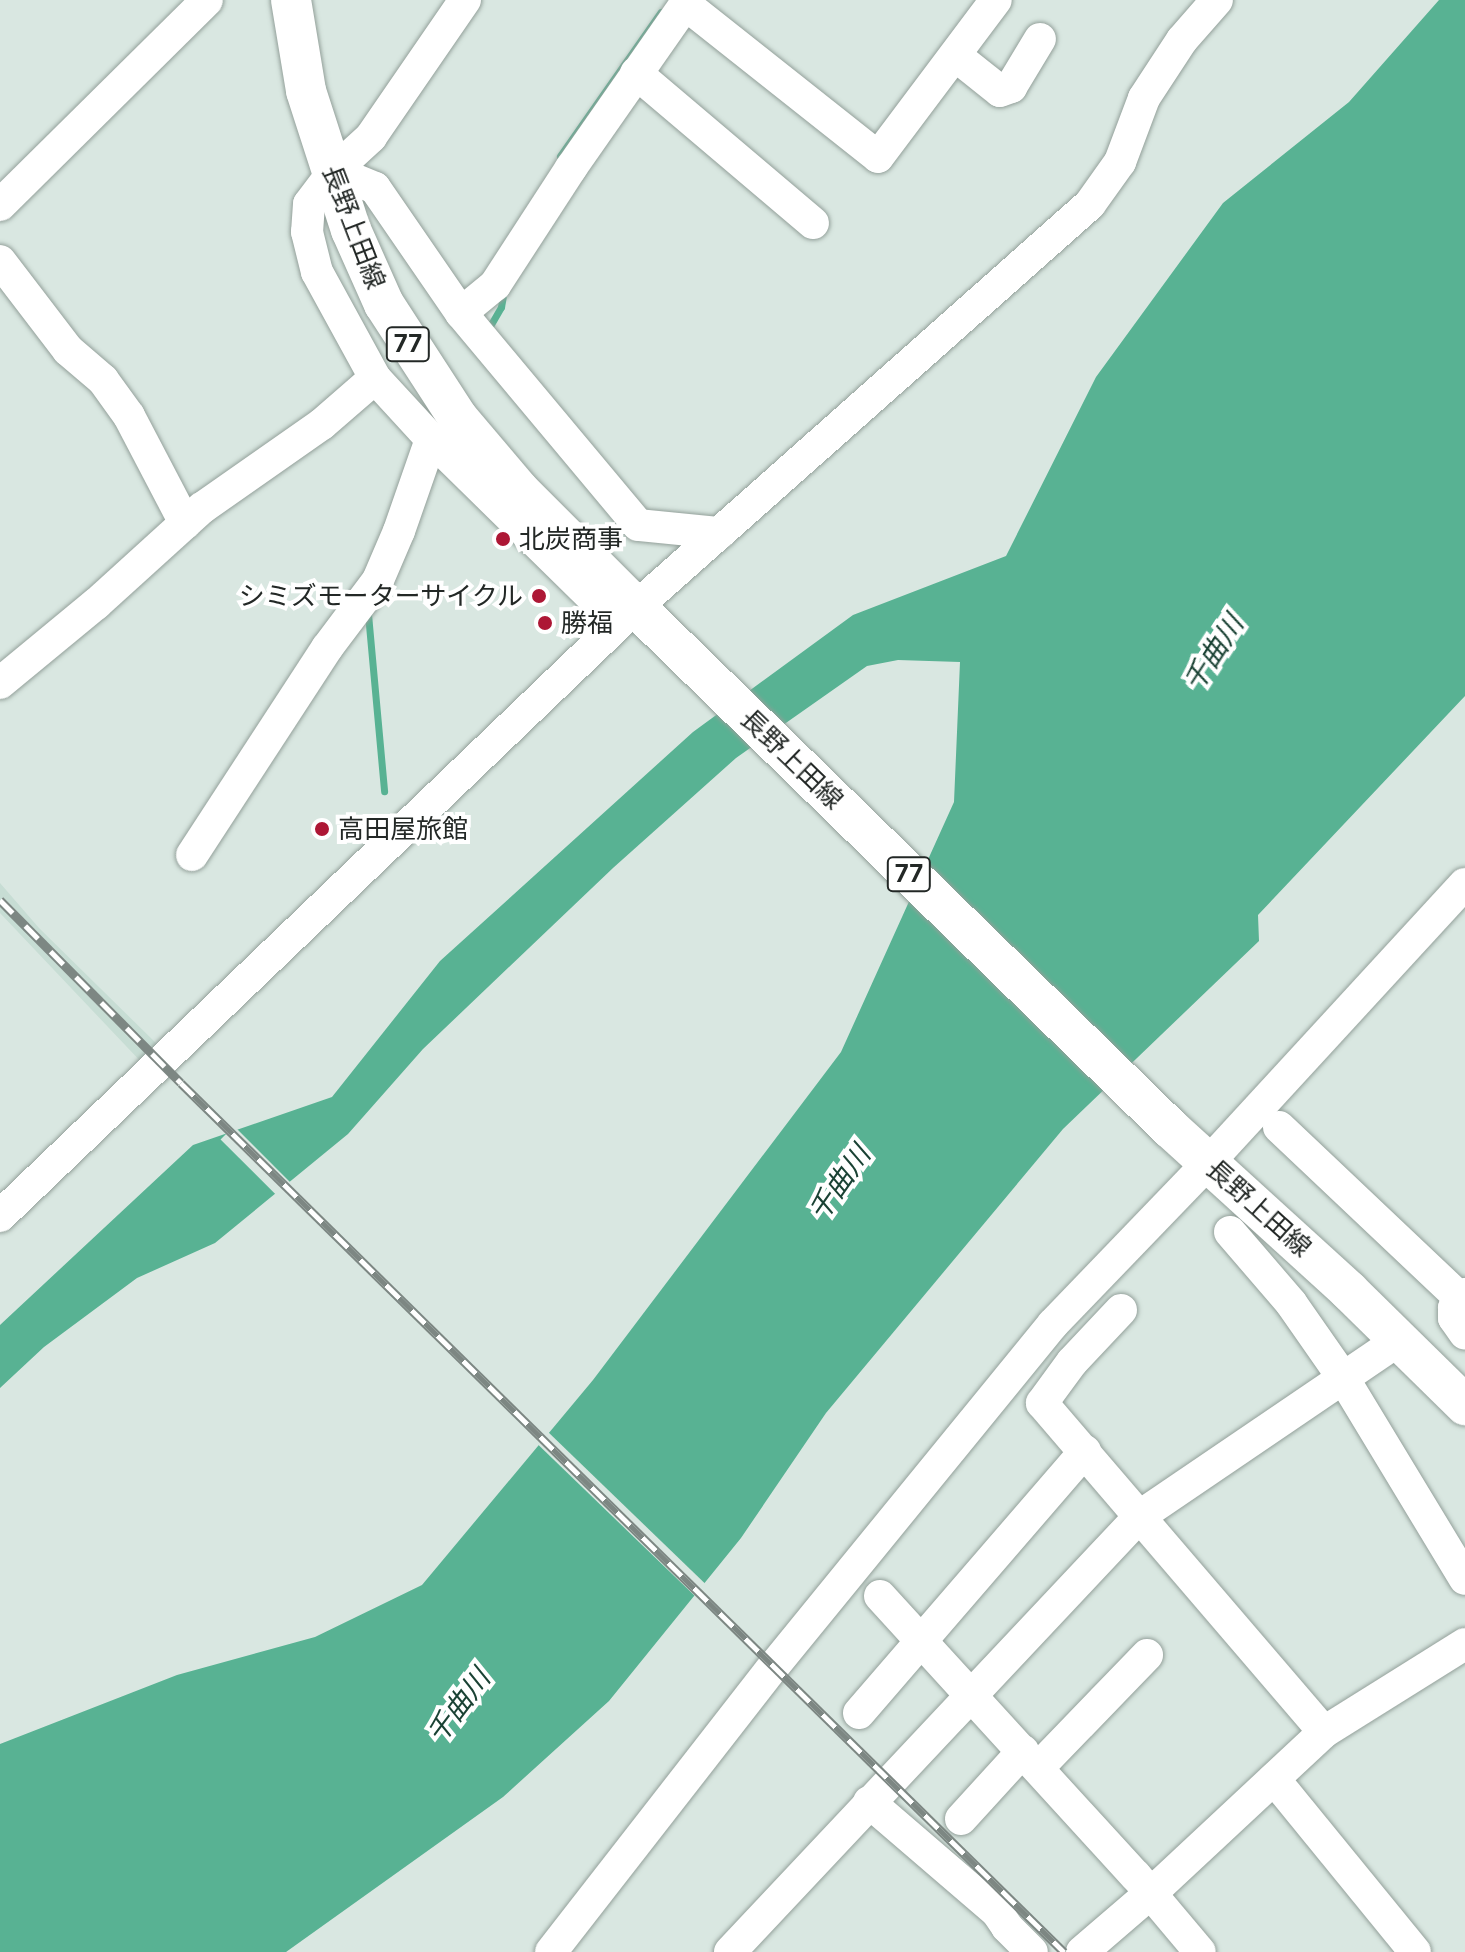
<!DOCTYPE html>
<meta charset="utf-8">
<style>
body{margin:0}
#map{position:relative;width:1465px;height:1952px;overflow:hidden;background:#d9e7e1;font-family:Inter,"Noto Sans JP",sans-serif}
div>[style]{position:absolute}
.built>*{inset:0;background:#c7ddd4}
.water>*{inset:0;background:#58b293}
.pier>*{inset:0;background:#d9e7e1;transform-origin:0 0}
.stream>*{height:7px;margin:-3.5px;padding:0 3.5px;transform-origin:3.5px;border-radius:3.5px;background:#58b293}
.roads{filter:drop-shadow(0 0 2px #93a09a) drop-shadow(0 0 2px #93a09a)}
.minor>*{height:32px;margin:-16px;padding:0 16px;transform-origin:16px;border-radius:16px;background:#fff}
.major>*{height:40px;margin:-20px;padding:0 20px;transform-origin:20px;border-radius:20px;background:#fff}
.rail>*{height:9px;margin-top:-4.5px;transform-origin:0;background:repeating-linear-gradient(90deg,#fff 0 18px,#7d8783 0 36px);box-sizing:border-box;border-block:2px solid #7d8783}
.dots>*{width:22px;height:22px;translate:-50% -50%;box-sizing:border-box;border:4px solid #fff;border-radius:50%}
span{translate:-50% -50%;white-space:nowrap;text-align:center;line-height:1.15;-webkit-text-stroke:8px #fff;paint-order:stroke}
.shield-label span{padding:2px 6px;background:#fff;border:2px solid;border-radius:6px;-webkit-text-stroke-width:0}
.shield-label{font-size:24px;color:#232826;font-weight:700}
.street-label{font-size:26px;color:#232826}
.poi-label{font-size:26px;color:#232826}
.left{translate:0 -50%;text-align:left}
.right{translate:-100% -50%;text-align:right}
.water-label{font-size:28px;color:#1a4234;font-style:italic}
</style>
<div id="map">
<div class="built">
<i style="clip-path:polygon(0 883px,39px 928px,161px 1048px,144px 1065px,0 913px)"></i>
</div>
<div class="water">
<i style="clip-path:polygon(1439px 0,1465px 0,1465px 696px,1258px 915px,1259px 941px,1063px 1129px,826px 1413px,741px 1538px,609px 1701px,503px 1797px,286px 1952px,0 1952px,0 1744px,177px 1675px,315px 1637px,422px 1585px,593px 1380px,841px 1052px,954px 802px,960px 662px,898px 660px,867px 666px,736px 758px,613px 868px,423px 1049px,348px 1134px,215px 1243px,137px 1278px,44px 1347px,0 1388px,0 1325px,193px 1145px,332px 1097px,440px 961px,693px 732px,853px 615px,1006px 556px,1096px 377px,1223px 203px,1349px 102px)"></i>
</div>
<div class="pier">
<i style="left:234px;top:1126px;width:83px;height:19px;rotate:45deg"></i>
<i style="left:546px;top:1430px;width:225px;height:16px;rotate:44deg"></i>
</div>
<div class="stream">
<i style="left:560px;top:156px;width:176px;rotate:-55deg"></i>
<i style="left:490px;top:326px;width:22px;rotate:-60deg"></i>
<i style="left:501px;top:307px;width:11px;rotate:-80deg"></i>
<i style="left:368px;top:614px;width:178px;rotate:84.8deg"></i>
</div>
<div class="roads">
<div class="minor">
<i style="left:465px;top:0;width:166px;rotate:124.5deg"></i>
<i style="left:371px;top:137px;width:50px;rotate:137.4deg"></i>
<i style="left:334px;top:171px;width:41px;rotate:127.1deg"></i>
<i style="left:309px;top:204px;width:28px;rotate:94deg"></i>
<i style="left:307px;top:232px;width:41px;rotate:76deg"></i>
<i style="left:317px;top:272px;width:121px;rotate:61.3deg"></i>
<i style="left:375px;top:378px;width:83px;rotate:47.4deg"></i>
<i style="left:431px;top:439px;width:227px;rotate:44.5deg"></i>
<i style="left:593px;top:598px;width:37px;rotate:61deg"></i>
<i style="left:685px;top:4px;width:246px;rotate:38.4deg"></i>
<i style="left:878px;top:157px;width:196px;rotate:-53.1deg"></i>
<i style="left:956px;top:56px;width:56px;rotate:38.5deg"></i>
<i style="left:1000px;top:91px;width:12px;rotate:-20deg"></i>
<i style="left:1011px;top:87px;width:56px;rotate:-58.9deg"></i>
<i style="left:636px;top:73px;width:232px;rotate:40.3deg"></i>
<i style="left:334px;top:171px;width:44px;rotate:22.5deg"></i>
<i style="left:375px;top:188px;width:152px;rotate:55.5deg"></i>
<i style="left:461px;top:313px;width:276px;rotate:50.1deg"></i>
<i style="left:638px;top:525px;width:82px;rotate:5.6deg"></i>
<i style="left:0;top:205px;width:291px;rotate:-44.7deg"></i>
<i style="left:0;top:261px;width:112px;rotate:52.6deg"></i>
<i style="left:68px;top:350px;width:46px;rotate:40.6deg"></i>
<i style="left:103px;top:380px;width:44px;rotate:54.2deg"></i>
<i style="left:129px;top:416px;width:121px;rotate:62.4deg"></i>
<i style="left:461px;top:313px;width:44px;rotate:-39.5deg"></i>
<i style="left:495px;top:285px;width:140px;rotate:-57deg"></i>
<i style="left:571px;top:168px;width:205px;rotate:-55.1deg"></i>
<i style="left:0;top:683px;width:124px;rotate:-39.5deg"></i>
<i style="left:96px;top:604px;width:143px;rotate:-42.2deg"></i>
<i style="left:202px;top:508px;width:146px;rotate:-35deg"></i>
<i style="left:322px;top:424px;width:70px;rotate:-41deg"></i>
<i style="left:192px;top:855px;width:247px;rotate:-56.9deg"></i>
<i style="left:327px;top:648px;width:85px;rotate:-53.1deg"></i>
<i style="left:378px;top:580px;width:53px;rotate:-66.8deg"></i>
<i style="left:399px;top:531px;width:97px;rotate:-70.8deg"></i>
<i style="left:1279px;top:1127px;width:249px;rotate:43.4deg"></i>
<i style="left:0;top:1216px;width:881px;rotate:-43.76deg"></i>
<i style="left:636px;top:607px;width:607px;rotate:-41.59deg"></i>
<i style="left:1090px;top:204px;width:52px;rotate:-54.5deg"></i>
<i style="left:1120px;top:162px;width:68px;rotate:-69.4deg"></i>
<i style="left:1144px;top:98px;width:69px;rotate:-56.8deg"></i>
<i style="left:1182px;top:40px;width:53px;rotate:-48.8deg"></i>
<i style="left:1230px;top:1232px;width:94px;rotate:49.3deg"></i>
<i style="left:1291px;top:1303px;width:89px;rotate:55.1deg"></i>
<i style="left:1342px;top:1376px;width:237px;rotate:58.8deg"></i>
<i style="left:1465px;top:1294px;width:18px;rotate:128deg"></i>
<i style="left:1454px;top:1308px;width:10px;rotate:90deg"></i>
<i style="left:1454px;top:1318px;width:19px;rotate:55deg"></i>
<i style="left:1121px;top:1310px;width:71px;rotate:133.3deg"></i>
<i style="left:1072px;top:1362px;width:51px;rotate:126.2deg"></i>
<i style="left:1042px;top:1403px;width:433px;rotate:49.4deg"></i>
<i style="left:880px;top:1596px;width:379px;rotate:47.6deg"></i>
<i style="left:1136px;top:1876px;width:99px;rotate:49.9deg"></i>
<i style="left:859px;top:1713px;width:346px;rotate:-49.2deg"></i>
<i style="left:1038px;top:1768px;width:157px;rotate:-46deg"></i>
<i style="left:1274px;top:1779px;width:223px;rotate:50.8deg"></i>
<i style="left:869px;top:1802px;width:169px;rotate:40.7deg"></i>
<i style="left:997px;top:1912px;width:18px;rotate:56deg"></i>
<i style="left:1007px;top:1927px;width:35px;rotate:45deg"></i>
<i style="left:961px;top:1819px;width:92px;rotate:-47.6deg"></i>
<i style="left:551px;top:1952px;width:363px;rotate:-52.1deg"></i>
<i style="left:774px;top:1666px;width:441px;rotate:-50.8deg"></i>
<i style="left:1053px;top:1324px;width:223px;rotate:-46.1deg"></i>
<i style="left:1208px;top:1163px;width:379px;rotate:-47.4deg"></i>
<i style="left:730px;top:1952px;width:598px;rotate:-46.76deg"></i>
<i style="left:1140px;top:1516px;width:315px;rotate:-34.2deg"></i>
<i style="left:1082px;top:1952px;width:103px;rotate:-40.7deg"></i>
<i style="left:1160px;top:1885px;width:224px;rotate:-43deg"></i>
<i style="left:1324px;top:1732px;width:166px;rotate:-32deg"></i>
</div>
<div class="major">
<i style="left:291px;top:0;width:92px;rotate:80.6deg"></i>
<i style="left:306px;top:91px;width:146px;rotate:72.1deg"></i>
<i style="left:351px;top:230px;width:81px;rotate:66deg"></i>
<i style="left:384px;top:304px;width:136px;rotate:57deg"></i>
<i style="left:458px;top:418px;width:94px;rotate:49.7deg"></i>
<i style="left:519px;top:490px;width:182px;rotate:45deg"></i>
<i style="left:648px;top:619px;width:729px;rotate:44.28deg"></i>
<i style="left:1170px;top:1128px;width:242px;rotate:42.3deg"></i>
<i style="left:1349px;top:1291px;width:163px;rotate:44.5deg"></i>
</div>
</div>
<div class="rail">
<i style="left:0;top:900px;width:257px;rotate:45.3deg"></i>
<i style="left:181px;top:1083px;width:1239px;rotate:44.54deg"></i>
</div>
<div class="dots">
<i style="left:503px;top:539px;background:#ad1735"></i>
<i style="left:539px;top:596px;background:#ad1735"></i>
<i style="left:545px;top:623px;background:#ad1735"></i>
<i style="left:322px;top:829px;background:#ad1735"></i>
</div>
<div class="shield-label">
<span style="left:408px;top:344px">77</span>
<span style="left:909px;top:874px">77</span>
</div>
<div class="street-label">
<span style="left:354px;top:227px;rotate:69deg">長野上田線</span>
<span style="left:792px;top:759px;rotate:44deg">長野上田線</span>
<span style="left:1259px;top:1208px;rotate:42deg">長野上田線</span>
</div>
<div class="poi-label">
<span class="left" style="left:519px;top:539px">北炭商事</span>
<span class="right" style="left:523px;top:596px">シミズモーターサイクル</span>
<span class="left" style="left:561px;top:623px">勝福</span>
<span class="left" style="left:338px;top:829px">高田屋旅館</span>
</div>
<div class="water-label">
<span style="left:1213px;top:653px;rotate:-57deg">千曲川</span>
<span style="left:839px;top:1183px;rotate:-55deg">千曲川</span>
<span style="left:458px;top:1706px;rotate:-53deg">千曲川</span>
</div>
</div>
